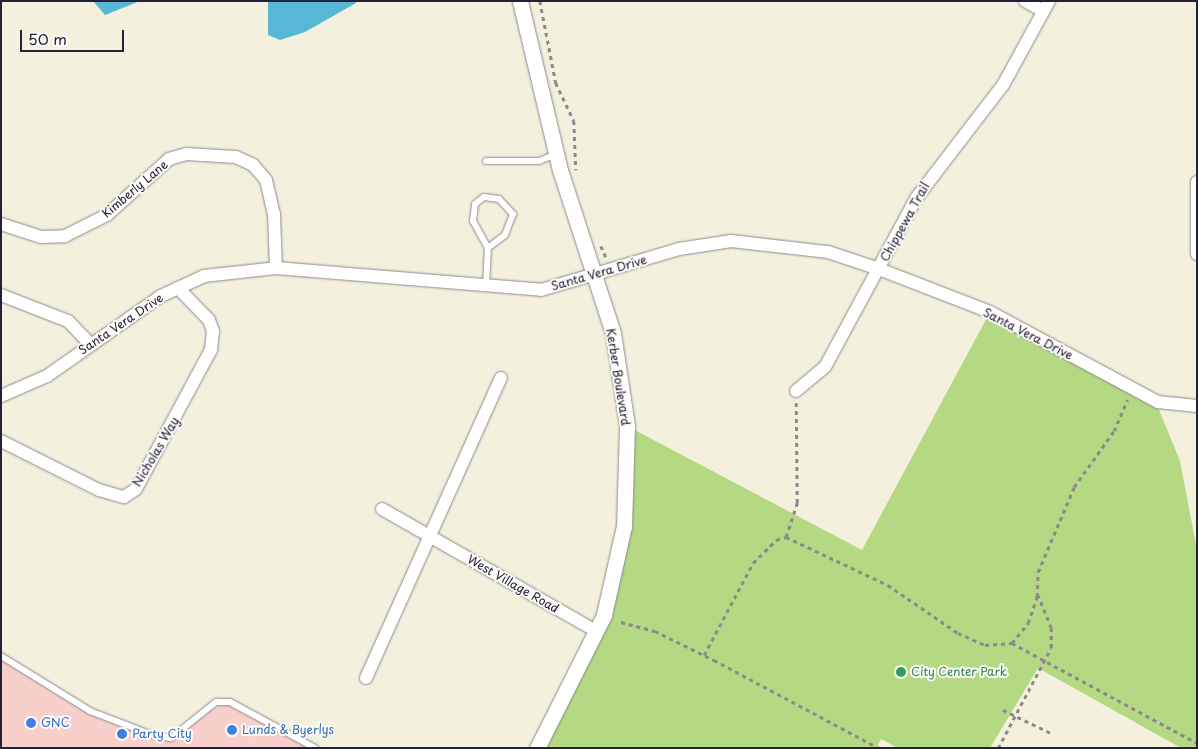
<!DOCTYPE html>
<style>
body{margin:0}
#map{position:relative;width:1198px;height:749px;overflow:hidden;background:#f4f0de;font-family:"Playpen Sans",sans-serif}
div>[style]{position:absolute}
.built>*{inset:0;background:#f7d0cc}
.green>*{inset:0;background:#b5d982}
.water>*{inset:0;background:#58b6d7}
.path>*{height:2.5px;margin-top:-1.25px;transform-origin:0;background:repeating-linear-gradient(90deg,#8b898c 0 4px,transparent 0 8px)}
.roads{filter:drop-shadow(0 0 1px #8b898c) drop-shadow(0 0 1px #8b898c)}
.service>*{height:6px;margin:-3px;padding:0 3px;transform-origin:3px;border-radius:3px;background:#fff}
.minor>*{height:12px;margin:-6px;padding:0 6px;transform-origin:6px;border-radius:6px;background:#fff}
.tertiary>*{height:15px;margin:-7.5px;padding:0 7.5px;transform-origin:7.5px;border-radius:7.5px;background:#fff}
.dots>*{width:14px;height:14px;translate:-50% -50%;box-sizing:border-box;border:2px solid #fdfcf7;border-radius:50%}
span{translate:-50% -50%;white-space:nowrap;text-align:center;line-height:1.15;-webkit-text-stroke:4px #fdfcf7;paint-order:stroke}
.street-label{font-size:12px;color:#22223b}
.leisure-label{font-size:12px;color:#27864d}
.left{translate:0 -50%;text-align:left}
.shop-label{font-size:12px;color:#366cbe}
.frame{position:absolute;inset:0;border:2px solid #22223b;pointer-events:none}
.scale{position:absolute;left:20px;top:30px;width:104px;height:22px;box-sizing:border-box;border:2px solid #22223b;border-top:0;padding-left:6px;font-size:15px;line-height:18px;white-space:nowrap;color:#22223b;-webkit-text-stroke:4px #fdfcf7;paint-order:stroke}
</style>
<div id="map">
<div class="built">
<i style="clip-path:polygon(1px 656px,90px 711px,171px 738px,205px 712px,230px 702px,314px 748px,1px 748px)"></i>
</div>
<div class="green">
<i style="clip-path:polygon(990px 312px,1155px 400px,1180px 461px,1197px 550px,1197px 748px,1181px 748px,1038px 668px,990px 748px,898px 748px,881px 739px,876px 748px,537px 748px,596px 631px,624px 526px,627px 426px,862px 550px)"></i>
</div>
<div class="water">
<i style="clip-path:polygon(93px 1px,140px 1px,105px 15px)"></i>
<i style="clip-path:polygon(268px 1px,356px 1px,356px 3px,305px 32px,280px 40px,268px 35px)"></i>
</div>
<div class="path">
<i style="left:540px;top:1px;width:84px;rotate:79deg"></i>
<i style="left:556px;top:83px;width:42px;rotate:64.7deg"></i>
<i style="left:574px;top:121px;width:49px;rotate:87.7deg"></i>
<i style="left:601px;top:246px;width:12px;rotate:66deg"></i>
<i style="left:786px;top:537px;width:36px;rotate:-72deg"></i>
<i style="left:797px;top:503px;width:100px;rotate:-90.6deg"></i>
<i style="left:621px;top:622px;width:35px;rotate:15deg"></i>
<i style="left:655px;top:631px;width:66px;rotate:26.2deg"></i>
<i style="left:714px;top:660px;width:187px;rotate:28.1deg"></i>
<i style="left:1012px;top:643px;width:210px;rotate:28.4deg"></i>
<i style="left:704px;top:655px;width:104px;rotate:-62deg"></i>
<i style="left:753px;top:563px;width:33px;rotate:-45deg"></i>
<i style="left:776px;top:540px;width:10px;rotate:-17deg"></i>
<i style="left:786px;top:537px;width:113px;rotate:25.2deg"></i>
<i style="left:888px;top:585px;width:85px;rotate:34.4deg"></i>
<i style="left:958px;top:633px;width:30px;rotate:24deg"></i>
<i style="left:985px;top:645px;width:27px;rotate:-4deg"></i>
<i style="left:1012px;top:643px;width:26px;rotate:-51deg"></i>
<i style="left:1028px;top:623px;width:28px;rotate:-71deg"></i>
<i style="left:1037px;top:597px;width:25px;rotate:-88deg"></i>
<i style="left:1038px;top:572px;width:92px;rotate:-67deg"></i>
<i style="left:1074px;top:487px;width:69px;rotate:-54.5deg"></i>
<i style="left:1114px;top:431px;width:34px;rotate:-67deg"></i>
<i style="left:1003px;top:710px;width:55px;rotate:25.6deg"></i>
<i style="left:998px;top:748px;width:113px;rotate:-62.1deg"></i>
<i style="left:1051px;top:648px;width:20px;rotate:-90deg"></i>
<i style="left:1051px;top:628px;width:35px;rotate:-112deg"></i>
</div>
<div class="roads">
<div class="service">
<i style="left:486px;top:161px;width:53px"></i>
<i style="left:539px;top:161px;width:18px;rotate:-22deg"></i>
<i style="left:486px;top:285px;width:37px;rotate:-87deg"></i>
<i style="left:488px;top:248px;width:31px;rotate:-119deg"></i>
<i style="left:473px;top:221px;width:17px;rotate:-83deg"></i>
<i style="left:475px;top:204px;width:11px;rotate:-38deg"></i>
<i style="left:484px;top:197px;width:15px;rotate:8deg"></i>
<i style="left:499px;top:199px;width:21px;rotate:47deg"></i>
<i style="left:513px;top:214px;width:22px;rotate:111deg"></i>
<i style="left:505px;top:235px;width:21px;rotate:143deg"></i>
<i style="left:1px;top:656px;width:105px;rotate:31.7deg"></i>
<i style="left:90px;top:711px;width:64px;rotate:21deg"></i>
<i style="left:150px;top:734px;width:21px;rotate:11deg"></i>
<i style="left:171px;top:738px;width:58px;rotate:-38.7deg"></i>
<i style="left:216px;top:702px;width:14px"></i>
<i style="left:230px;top:702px;width:97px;rotate:28.4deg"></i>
</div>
<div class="minor">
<i style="left:1025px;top:1px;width:21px;rotate:29deg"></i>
<i style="left:1197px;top:182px;width:72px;rotate:90deg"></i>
<i style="left:1px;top:224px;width:42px;rotate:18deg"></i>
<i style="left:41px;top:237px;width:24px;rotate:-2deg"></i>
<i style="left:65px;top:236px;width:47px;rotate:-26.6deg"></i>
<i style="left:107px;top:215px;width:84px;rotate:-42.1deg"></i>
<i style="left:169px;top:159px;width:18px;rotate:-16deg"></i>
<i style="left:186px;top:154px;width:50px;rotate:3.4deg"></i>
<i style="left:236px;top:157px;width:19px;rotate:25deg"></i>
<i style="left:253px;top:165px;width:20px;rotate:49deg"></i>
<i style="left:266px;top:180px;width:35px;rotate:77deg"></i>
<i style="left:274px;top:214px;width:54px;rotate:87.9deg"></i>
<i style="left:1px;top:295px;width:72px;rotate:21.2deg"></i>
<i style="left:68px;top:321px;width:32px;rotate:46deg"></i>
<i style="left:796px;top:391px;width:38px;rotate:-40deg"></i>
<i style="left:825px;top:367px;width:193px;rotate:-61.6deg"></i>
<i style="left:917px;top:197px;width:141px;rotate:-52.5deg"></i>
<i style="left:1003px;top:85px;width:96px;rotate:-61.3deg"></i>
<i style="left:1px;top:396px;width:50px;rotate:-23.5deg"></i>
<i style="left:47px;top:376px;width:139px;rotate:-35.1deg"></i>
<i style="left:161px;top:296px;width:47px;rotate:-24.9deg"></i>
<i style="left:204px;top:276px;width:72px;rotate:-6.3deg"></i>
<i style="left:276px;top:268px;width:266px;rotate:4.7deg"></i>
<i style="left:541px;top:290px;width:144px;rotate:-16.5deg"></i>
<i style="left:679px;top:249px;width:53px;rotate:-8.7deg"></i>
<i style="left:731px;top:241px;width:98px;rotate:6.5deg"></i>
<i style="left:828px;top:252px;width:54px;rotate:18.4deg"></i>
<i style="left:879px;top:269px;width:119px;rotate:21.2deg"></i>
<i style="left:990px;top:312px;width:191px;rotate:28.2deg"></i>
<i style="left:1158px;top:402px;width:39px;rotate:6deg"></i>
<i style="left:1px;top:441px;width:110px;rotate:26.6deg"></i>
<i style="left:99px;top:490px;width:26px;rotate:16deg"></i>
<i style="left:124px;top:497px;width:14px;rotate:-34deg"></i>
<i style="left:136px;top:489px;width:158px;rotate:-61.7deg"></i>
<i style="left:211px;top:350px;width:19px;rotate:-84deg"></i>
<i style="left:213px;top:331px;width:12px;rotate:-110deg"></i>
<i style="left:209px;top:320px;width:45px;rotate:-134.1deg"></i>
<i style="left:382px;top:509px;width:246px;rotate:29.7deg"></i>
<i style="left:366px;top:678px;width:329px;rotate:-65.8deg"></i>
</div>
<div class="tertiary">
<i style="left:520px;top:1px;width:174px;rotate:76.7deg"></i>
<i style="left:560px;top:170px;width:171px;rotate:72deg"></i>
<i style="left:613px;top:333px;width:94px;rotate:81.4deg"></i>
<i style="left:627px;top:426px;width:100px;rotate:91.7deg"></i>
<i style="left:624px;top:526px;width:91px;rotate:102.7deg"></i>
<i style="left:604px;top:615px;width:149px;rotate:116.7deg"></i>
</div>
</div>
<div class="dots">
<i style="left:901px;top:672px;background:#2e9e5b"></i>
<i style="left:31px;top:723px;background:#3f7fe0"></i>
<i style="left:232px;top:730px;background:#3f7fe0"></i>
<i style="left:122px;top:734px;background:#3f7fe0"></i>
</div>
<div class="street-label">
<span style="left:135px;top:189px;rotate:-40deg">Kimberly Lane</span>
<span style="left:905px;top:222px;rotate:-61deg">Chippewa Trail</span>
<span style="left:599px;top:273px;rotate:-16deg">Santa Vera Drive</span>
<span style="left:121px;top:324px;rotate:-34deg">Santa Vera Drive</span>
<span style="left:1028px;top:334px;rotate:27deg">Santa Vera Drive</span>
<span style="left:618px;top:377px;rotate:81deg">Kerber Boulevard</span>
<span style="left:156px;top:452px;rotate:-59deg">Nicholas Way</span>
<span style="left:513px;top:584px;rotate:30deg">West Village Road</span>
</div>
<div class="leisure-label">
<span class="left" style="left:911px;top:672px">City Center Park</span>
</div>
<div class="shop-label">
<span class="left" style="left:41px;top:723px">GNC</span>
<span class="left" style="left:242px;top:730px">Lunds &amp; Byerlys</span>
<span class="left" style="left:132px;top:734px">Party City</span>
</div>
<div class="frame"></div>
<div class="scale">50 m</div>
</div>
